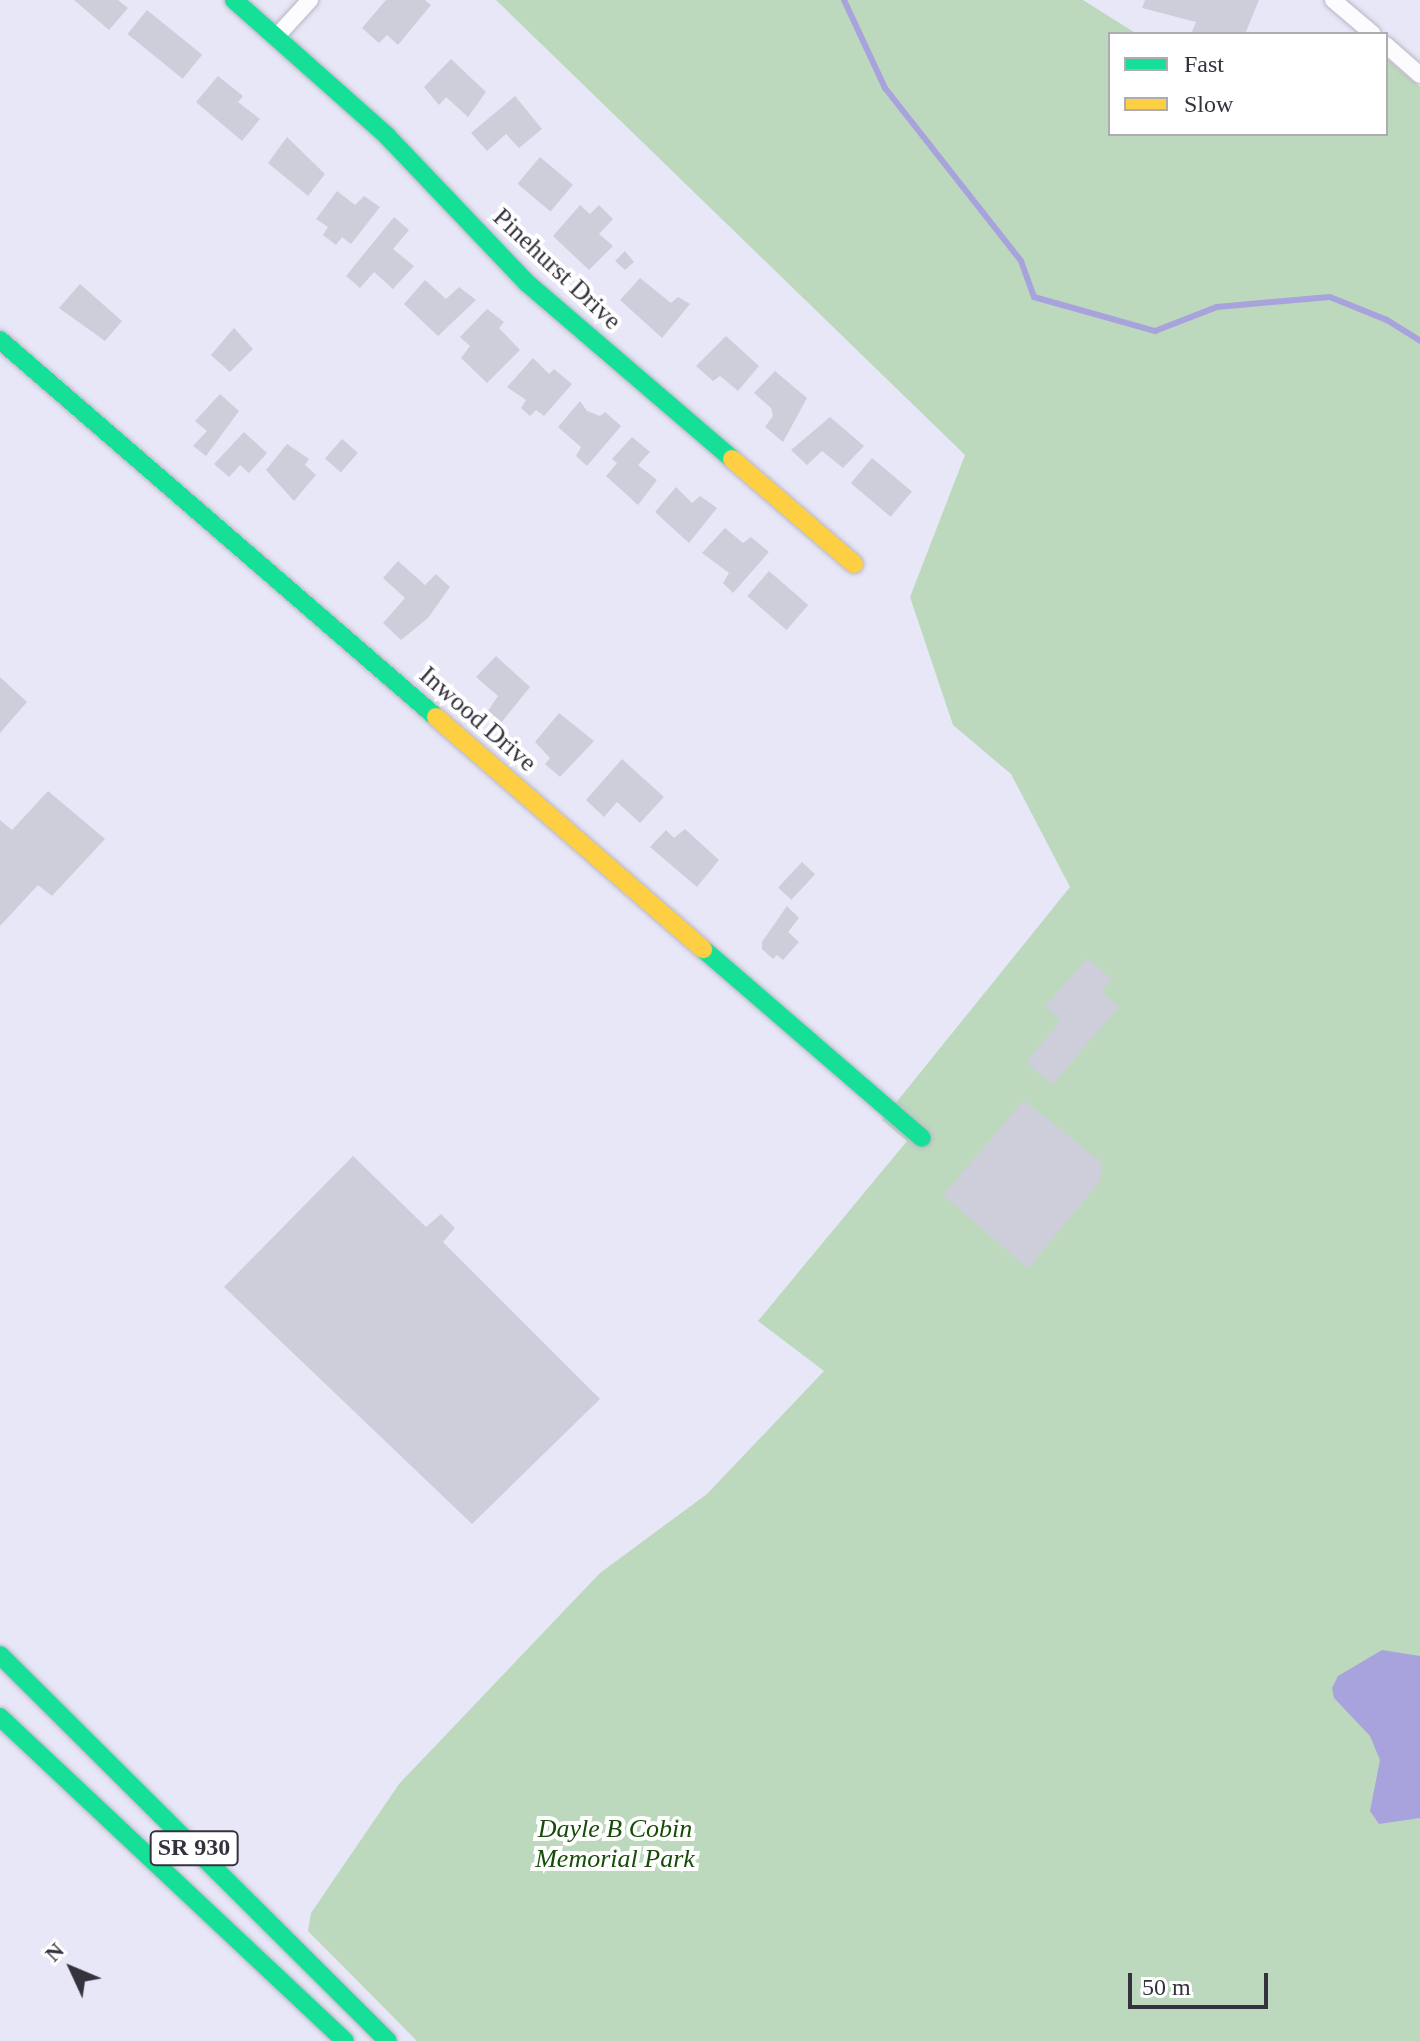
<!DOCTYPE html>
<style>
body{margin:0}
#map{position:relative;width:1420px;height:2041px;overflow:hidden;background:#e8e7f8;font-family:"Times New Roman",serif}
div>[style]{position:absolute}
.green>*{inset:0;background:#bcd9bd}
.water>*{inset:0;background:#a8a3dc}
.stream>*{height:6px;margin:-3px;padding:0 3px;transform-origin:3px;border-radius:3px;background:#a8a3dc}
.building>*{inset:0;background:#cecdda;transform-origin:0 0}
.roads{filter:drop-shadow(0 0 2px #b6b6c3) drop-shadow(0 0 2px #b6b6c3)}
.street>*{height:16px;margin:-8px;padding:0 8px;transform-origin:8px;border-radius:8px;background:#fcfbfe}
.fast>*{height:18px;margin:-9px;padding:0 9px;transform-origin:9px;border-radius:9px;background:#16e098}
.slow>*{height:18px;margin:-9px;padding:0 9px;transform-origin:9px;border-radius:9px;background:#ffcf43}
span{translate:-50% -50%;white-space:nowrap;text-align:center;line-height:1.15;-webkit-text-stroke:8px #fff;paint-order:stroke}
.shield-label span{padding:2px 6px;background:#fff;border:2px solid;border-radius:6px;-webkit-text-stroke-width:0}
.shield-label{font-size:24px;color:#33323d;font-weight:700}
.street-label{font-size:26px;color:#33323d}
.park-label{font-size:26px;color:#154c08;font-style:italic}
.legend{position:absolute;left:1108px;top:32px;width:280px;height:104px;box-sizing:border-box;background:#fff;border:2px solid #adadb1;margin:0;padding:10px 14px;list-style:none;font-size:24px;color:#33323d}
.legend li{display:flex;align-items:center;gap:16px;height:40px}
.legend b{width:40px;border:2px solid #adadb1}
.north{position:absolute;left:32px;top:1929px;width:80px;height:80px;-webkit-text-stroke:6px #fff;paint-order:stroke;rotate:314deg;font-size:22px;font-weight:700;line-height:32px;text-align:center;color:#33323d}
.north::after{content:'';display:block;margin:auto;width:28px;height:36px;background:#33323d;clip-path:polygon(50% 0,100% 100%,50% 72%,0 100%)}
.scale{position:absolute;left:1128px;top:1973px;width:140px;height:36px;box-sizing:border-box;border:4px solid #33323d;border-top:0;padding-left:10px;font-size:24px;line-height:28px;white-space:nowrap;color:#33323d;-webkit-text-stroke:6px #fff;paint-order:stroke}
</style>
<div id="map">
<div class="green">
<i style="clip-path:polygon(496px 0,1083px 0,1137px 34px,1110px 34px,1110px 134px,1386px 134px,1386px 58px,1420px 87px,1420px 2041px,417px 2041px,308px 1931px,311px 1913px,399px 1784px,600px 1573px,707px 1494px,824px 1371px,758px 1321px,907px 1141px,882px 1120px,1070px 887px,1011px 774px,953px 725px,910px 597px,965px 455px)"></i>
</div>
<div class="water">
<i style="clip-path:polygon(1382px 1650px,1420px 1656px,1420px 1818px,1379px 1824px,1370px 1811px,1380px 1760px,1370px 1736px,1334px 1698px,1332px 1688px,1338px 1676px)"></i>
</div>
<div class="stream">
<i style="left:844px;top:0;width:97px;rotate:65deg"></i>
<i style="left:885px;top:88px;width:220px;rotate:51.8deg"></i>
<i style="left:1021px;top:261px;width:38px;rotate:70deg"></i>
<i style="left:1034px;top:297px;width:126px;rotate:15.7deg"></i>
<i style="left:1155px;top:331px;width:66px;rotate:-21.2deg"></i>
<i style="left:1217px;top:307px;width:113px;rotate:-5.1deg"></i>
<i style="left:1330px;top:297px;width:61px;rotate:22deg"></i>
<i style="left:1387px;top:320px;width:39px;rotate:32deg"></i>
</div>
<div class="building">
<i style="clip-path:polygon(74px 0,118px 0,128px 8px,109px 30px)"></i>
<i style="clip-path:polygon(386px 0,425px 0,431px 5px,398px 45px,387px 35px,379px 43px,362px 28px)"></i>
<i style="clip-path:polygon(1145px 0,1259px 0,1245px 34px,1191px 34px,1196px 22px,1142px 8px)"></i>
<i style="left:147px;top:10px;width:71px;height:31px;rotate:39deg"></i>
<i style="clip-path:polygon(451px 59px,486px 92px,468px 117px,446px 97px,439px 105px,424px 87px)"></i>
<i style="clip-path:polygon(218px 76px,243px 96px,238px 102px,260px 119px,242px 141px,196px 102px)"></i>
<i style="clip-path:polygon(515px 96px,542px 129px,519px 148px,506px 134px,487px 151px,471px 133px)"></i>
<i style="clip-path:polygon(287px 137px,325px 174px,308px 196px,268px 163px)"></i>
<i style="left:540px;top:157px;width:43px;height:35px;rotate:40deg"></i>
<i style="clip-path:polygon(337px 191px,355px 205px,364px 196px,380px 207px,351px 244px,342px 237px,336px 245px,323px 235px,328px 227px,316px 219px)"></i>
<i style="clip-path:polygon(580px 205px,590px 214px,599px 205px,613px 219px,599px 234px,613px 246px,589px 270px,553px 236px)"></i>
<i style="clip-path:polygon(394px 217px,409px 230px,393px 249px,414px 266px,393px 289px,374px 272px,360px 288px,346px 276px)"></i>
<i style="clip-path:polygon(625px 251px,634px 262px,625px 270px,615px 261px)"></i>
<i style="clip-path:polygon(640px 278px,671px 303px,678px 297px,690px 304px,662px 338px,620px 300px)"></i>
<i style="clip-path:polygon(425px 280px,446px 299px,459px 287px,476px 300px,438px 336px,404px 304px)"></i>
<i style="clip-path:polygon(80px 284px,122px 321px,105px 341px,59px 308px)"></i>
<i style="clip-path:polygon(487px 309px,504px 322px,499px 328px,520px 350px,487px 383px,461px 358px,470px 346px,460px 337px)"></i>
<i style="clip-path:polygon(234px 328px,253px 349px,230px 372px,211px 355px)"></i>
<i style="clip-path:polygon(726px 336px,759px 366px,738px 391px,720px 376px,713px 381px,696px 366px)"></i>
<i style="clip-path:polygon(533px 358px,549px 374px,554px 369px,572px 384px,544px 416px,536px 410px,530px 416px,521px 408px,526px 400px,507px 387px)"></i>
<i style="clip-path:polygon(775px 371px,807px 398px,783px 442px,765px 427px,773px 416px,771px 408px,754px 393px)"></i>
<i style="clip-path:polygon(220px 394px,239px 411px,206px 456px,193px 446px,207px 431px,195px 421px)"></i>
<i style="clip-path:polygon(580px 401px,587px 411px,600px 416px,605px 412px,621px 426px,587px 466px,576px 456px,581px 447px,558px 427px)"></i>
<i style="clip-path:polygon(830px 417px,864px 446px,843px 468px,822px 451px,807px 465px,791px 450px)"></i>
<i style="clip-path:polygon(244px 432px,267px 453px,249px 473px,240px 465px,229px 477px,214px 464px)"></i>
<i style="clip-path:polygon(632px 437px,650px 452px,638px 465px,657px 480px,638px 505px,606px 476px,617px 463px,612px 459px)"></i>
<i style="left:342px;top:439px;width:21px;height:26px;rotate:41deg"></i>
<i style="clip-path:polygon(287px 444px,309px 459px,305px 465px,316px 475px,294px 501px,266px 470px)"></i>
<i style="left:872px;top:458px;width:52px;height:33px;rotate:40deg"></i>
<i style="clip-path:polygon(676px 487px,692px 503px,700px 496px,717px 508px,689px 543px,655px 512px)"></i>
<i style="clip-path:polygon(725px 528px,743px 543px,751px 537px,769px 552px,733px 593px,723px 583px,729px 573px,702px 553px)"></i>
<i style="clip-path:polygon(398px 561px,425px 585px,436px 574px,450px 587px,428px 618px,401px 640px,383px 623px,405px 598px,383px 578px)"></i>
<i style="left:769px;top:571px;width:52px;height:33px;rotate:41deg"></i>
<i style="clip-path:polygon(496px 656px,530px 687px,501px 723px,488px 711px,498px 696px,476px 677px)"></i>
<i style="clip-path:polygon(0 677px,27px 702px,0 733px)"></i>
<i style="clip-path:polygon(559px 713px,594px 741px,560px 777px,545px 764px,550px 758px,535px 742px)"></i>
<i style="clip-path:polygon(622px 759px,664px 797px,640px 823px,617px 802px,604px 817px,586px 800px)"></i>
<i style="clip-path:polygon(48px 791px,105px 839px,52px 896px,38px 885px,0 926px,0 820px,12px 830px)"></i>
<i style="clip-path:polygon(685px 829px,719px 860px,697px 887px,650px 847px,666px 830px,674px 838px)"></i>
<i style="left:802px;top:862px;width:18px;height:35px;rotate:43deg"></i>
<i style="clip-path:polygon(787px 906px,799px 918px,788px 932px,799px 942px,783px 960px,777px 955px,773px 959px,762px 949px,762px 942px)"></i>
<i style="clip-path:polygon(1087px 958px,1112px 979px,1102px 991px,1119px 1007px,1052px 1085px,1026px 1062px,1061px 1021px,1045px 1006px)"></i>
<i style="clip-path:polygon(1024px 1100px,1102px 1163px,1100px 1181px,1028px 1269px,943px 1195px)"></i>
<i style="clip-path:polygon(353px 1156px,426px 1227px,441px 1214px,455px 1228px,443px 1242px,600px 1399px,472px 1524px,224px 1287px)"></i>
</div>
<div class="roads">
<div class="street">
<i style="left:1333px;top:0;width:52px;rotate:40.4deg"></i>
<i style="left:277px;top:36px;width:49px;rotate:-47.5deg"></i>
<i style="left:1386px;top:45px;width:45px;rotate:41.4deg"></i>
</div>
<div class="fast">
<i style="left:234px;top:0;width:205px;rotate:41.6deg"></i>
<i style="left:387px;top:136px;width:203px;rotate:46.4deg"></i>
<i style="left:527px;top:283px;width:270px;rotate:40.6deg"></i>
<i style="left:0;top:340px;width:576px;rotate:40.85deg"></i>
<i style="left:703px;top:949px;width:289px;rotate:40.8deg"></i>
<i style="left:0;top:1655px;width:547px;rotate:44.85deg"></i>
<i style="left:0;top:1717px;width:473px;rotate:43.2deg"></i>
</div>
<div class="slow">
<i style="left:732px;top:459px;width:161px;rotate:40.7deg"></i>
<i style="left:436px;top:717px;width:354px;rotate:41deg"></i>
</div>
</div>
<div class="shield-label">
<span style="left:194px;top:1848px">SR 930</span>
</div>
<div class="street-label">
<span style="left:557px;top:269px;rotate:43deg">Pinehurst Drive</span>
<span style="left:478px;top:719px;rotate:41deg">Inwood Drive</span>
</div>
<div class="park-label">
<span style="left:615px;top:1844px">Dayle B Cobin<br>Memorial Park</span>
</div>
<ul class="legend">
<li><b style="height:10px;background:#16e098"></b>Fast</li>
<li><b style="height:10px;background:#ffcf43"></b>Slow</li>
</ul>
<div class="north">N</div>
<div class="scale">50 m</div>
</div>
